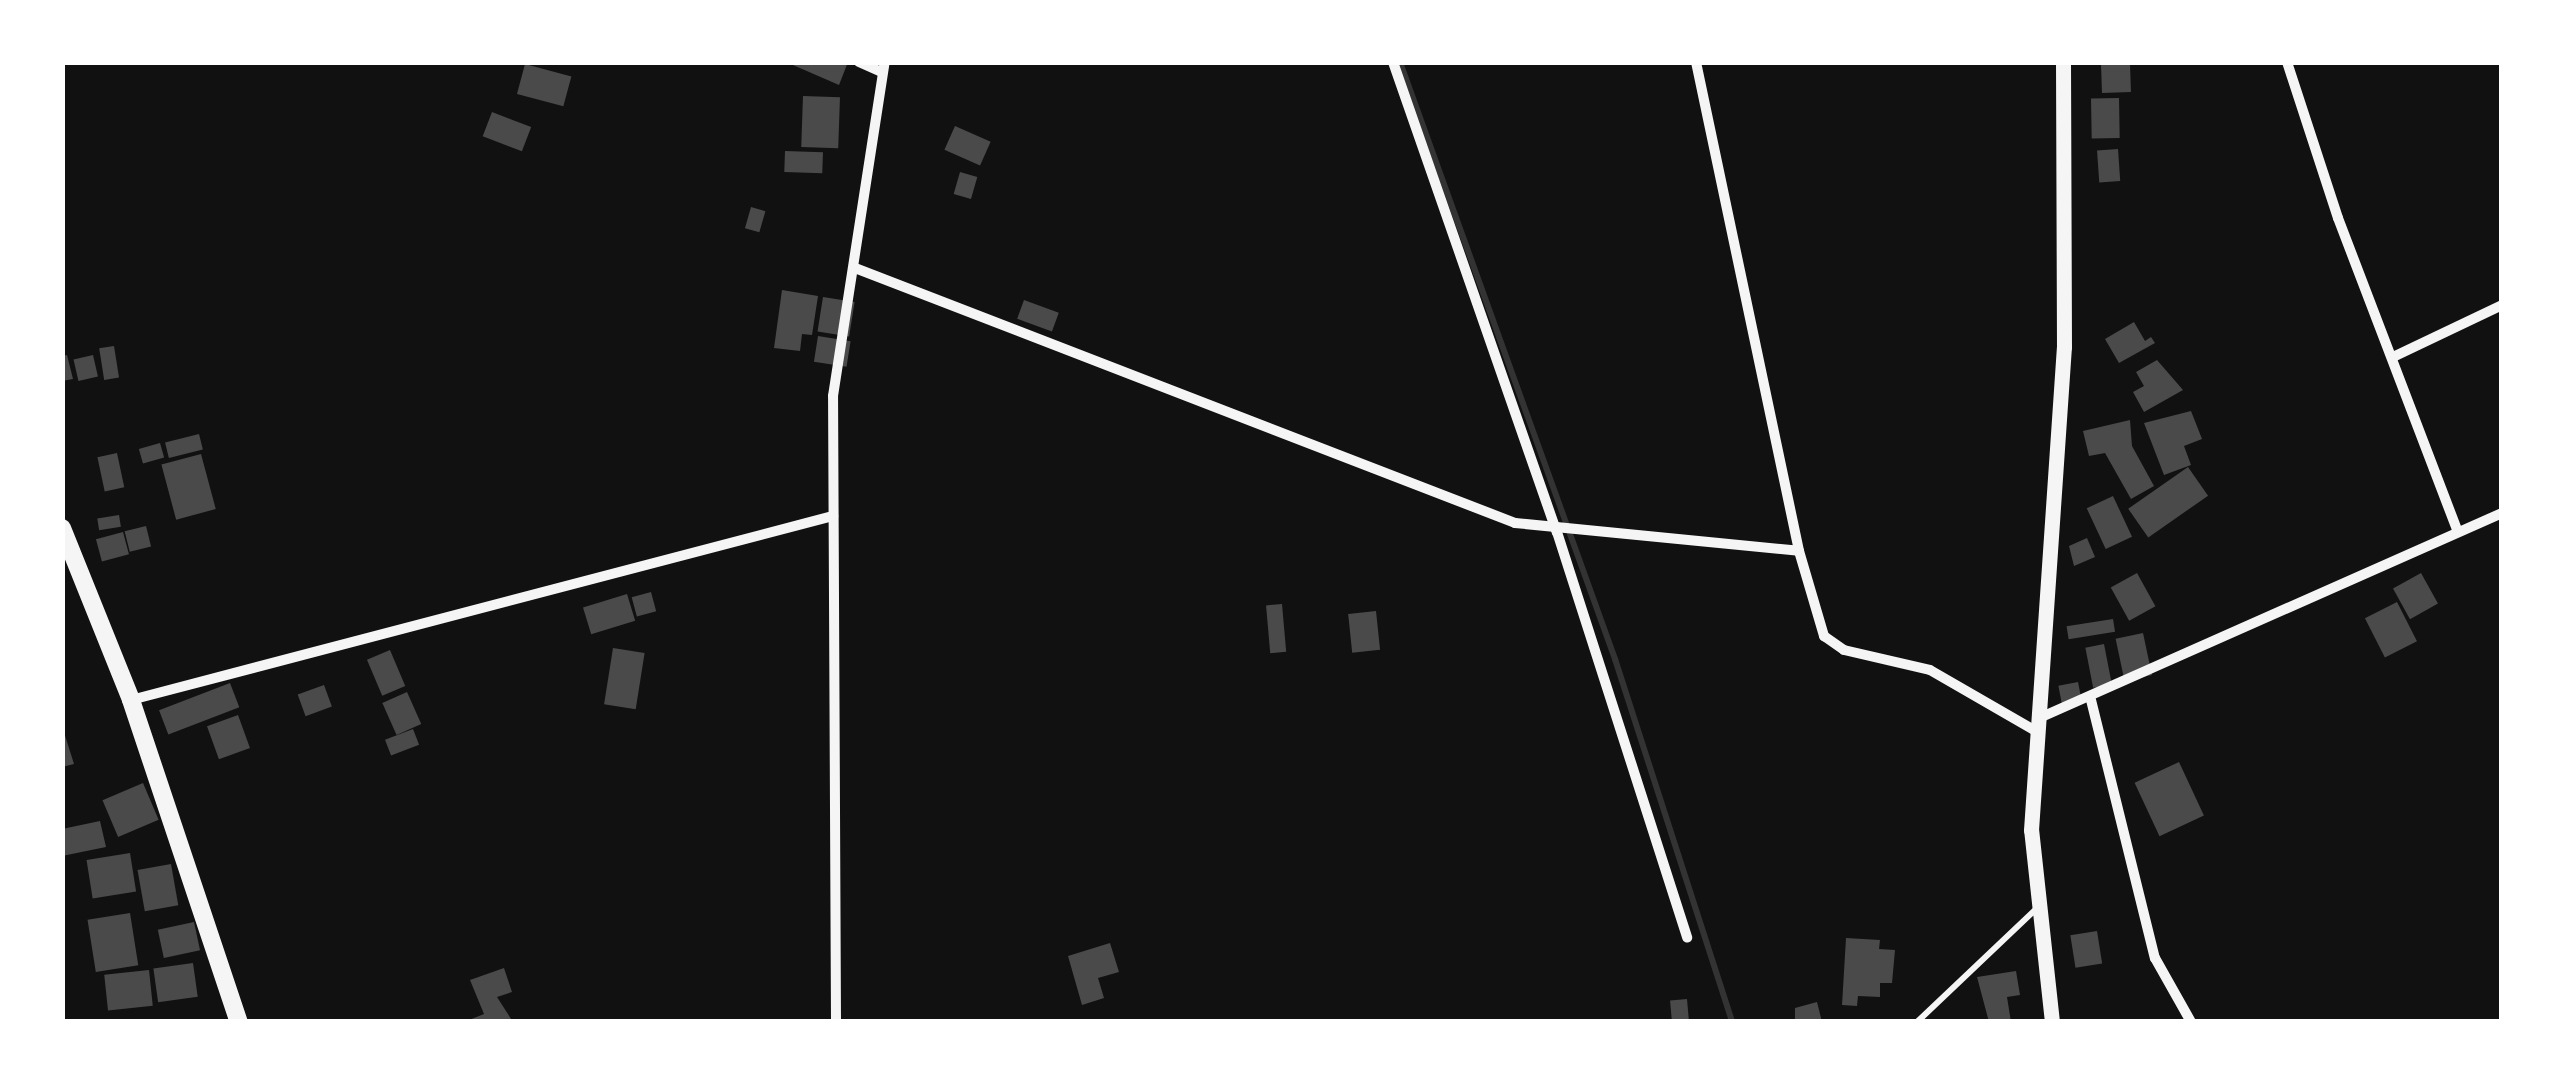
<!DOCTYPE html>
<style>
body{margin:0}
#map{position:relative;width:2564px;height:1084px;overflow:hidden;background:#111;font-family:Overpass,sans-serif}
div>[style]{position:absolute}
.stream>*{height:6px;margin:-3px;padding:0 3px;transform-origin:3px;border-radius:3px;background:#333}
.building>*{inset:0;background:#4a4a4a;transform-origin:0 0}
.service>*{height:6px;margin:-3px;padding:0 3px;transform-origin:3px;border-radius:3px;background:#f5f5f5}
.minor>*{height:10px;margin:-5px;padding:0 5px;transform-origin:5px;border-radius:5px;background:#f5f5f5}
.tertiary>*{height:15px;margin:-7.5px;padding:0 7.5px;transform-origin:7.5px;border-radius:7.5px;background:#f5f5f5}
.primary>*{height:18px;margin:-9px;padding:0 9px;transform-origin:9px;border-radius:9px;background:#f5f5f5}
span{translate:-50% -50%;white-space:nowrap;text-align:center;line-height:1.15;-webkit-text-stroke:9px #fff;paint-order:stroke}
.frame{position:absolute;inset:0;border:65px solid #fff;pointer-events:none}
</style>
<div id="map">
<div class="stream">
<i style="left:1400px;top:62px;width:635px;rotate:70.19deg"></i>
<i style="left:1615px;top:659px;width:381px;rotate:72.1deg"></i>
</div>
<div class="building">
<i style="clip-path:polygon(786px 62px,848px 62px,839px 85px)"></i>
<i style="left:525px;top:64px;width:48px;height:31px;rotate:15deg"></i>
<i style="left:2130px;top:64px;width:28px;height:29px;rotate:88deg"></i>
<i style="left:803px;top:96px;width:37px;height:51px;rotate:2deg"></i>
<i style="left:2119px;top:98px;width:40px;height:28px;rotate:89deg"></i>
<i style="left:492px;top:112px;width:42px;height:26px;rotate:21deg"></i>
<i style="left:955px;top:126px;width:39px;height:26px;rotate:24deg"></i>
<i style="left:2118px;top:149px;width:32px;height:21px;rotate:86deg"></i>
<i style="left:785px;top:151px;width:38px;height:21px;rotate:2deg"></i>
<i style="left:960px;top:172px;width:18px;height:23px;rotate:16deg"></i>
<i style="left:751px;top:207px;width:15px;height:22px;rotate:16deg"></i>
<i style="clip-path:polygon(782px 290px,818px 296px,812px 335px,802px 334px,800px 351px,774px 348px)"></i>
<i style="left:823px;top:297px;width:32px;height:35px;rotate:9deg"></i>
<i style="left:1024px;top:300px;width:37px;height:20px;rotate:20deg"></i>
<i style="clip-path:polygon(2134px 322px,2145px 341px,2151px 337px,2155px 343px,2119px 363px,2105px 339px)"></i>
<i style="left:818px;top:336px;width:33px;height:26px;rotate:9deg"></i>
<i style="left:114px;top:346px;width:32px;height:15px;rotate:81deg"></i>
<i style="clip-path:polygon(67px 355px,73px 379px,62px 381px,62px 356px)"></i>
<i style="left:93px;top:355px;width:22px;height:20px;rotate:77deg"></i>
<i style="clip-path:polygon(2157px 360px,2183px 390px,2144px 412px,2133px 392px,2144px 386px,2136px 372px)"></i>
<i style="clip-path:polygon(2191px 411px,2202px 439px,2184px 446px,2191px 465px,2164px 475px,2144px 423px)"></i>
<i style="clip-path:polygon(2130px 420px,2132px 446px,2154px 486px,2131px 499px,2105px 453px,2089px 456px,2083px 431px)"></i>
<i style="left:199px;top:434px;width:16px;height:35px;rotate:76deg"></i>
<i style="left:160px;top:443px;width:15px;height:22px;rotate:74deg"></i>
<i style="left:117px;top:453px;width:35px;height:20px;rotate:78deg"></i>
<i style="left:201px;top:454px;width:57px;height:41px;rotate:75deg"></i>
<i style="left:2188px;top:467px;width:35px;height:73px;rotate:55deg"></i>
<i style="left:2113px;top:496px;width:45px;height:29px;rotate:65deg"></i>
<i style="left:119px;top:515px;width:12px;height:22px;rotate:81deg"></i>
<i style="left:146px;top:526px;width:21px;height:22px;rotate:76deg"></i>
<i style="left:123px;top:532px;width:23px;height:28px;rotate:75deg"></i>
<i style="clip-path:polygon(2087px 538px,2095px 557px,2074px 566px,2069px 546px)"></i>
<i style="left:2137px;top:573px;width:38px;height:30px;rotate:61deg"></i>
<i style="left:2421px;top:573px;width:35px;height:32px;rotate:61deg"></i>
<i style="left:651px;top:592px;width:20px;height:20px;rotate:75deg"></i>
<i style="left:627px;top:594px;width:28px;height:46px;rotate:73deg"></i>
<i style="left:2397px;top:602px;width:44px;height:36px;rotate:63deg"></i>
<i style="left:1282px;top:604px;width:48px;height:16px;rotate:85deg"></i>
<i style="left:1376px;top:611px;width:39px;height:28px;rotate:84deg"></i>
<i style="left:2113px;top:619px;width:13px;height:47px;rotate:81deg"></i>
<i style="left:2143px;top:633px;width:43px;height:28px;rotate:78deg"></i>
<i style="left:2104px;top:644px;width:41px;height:19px;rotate:79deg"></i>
<i style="left:613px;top:648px;width:32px;height:57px;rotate:9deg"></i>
<i style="left:390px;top:650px;width:39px;height:25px;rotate:67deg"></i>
<i style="left:2078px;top:682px;width:21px;height:20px;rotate:79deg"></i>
<i style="left:230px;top:683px;width:26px;height:76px;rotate:69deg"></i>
<i style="left:324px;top:685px;width:23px;height:28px;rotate:70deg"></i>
<i style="left:407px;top:692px;width:35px;height:27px;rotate:66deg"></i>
<i style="left:238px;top:715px;width:35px;height:33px;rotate:70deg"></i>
<i style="clip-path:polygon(62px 726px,74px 764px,62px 767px)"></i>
<i style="left:413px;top:729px;width:17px;height:30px;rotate:69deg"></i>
<i style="left:2179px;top:762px;width:59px;height:49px;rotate:65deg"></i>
<i style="left:143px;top:783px;width:40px;height:44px;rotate:67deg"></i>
<i style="clip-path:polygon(100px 821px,106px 847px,62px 856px,62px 829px)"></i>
<i style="left:130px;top:853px;width:39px;height:44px;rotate:81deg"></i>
<i style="left:171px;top:864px;width:42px;height:34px;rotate:80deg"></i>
<i style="left:130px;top:913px;width:53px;height:43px;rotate:81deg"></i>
<i style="left:194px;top:922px;width:29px;height:37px;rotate:78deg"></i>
<i style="left:2097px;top:931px;width:33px;height:27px;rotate:81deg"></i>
<i style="clip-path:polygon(1846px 938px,1880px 940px,1879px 949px,1895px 950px,1892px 983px,1880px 983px,1880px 997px,1858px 996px,1857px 1006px,1842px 1005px)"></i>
<i style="clip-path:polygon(1110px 943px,1119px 972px,1098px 978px,1104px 998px,1082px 1005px,1068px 956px)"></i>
<i style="left:193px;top:963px;width:34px;height:40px;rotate:82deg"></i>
<i style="clip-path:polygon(504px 968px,512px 992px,497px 997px,513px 1022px,464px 1022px,484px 1014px,470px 980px)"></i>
<i style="left:149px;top:970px;width:36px;height:45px;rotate:84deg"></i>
<i style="clip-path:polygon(2016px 971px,2020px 995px,2007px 997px,2011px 1022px,1989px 1022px,1977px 977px)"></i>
<i style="left:1687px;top:999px;width:21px;height:17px;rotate:85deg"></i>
<i style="clip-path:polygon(1817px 1002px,1822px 1022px,1795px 1022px,1795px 1008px)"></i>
</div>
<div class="service">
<i style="left:1917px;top:1022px;width:164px;rotate:-43.5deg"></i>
</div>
<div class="minor">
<i style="left:859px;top:62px;width:24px;rotate:24deg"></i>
<i style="left:1393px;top:62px;width:498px;rotate:70.8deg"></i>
<i style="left:1557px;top:532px;width:426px;rotate:72.2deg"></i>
<i style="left:1696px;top:62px;width:500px;rotate:78.1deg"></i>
<i style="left:1799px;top:551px;width:89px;rotate:73.6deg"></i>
<i style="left:1824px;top:636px;width:24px;rotate:35deg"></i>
<i style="left:1844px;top:650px;width:88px;rotate:13.1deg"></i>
<i style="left:1930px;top:670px;width:120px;rotate:30deg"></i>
<i style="left:2287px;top:62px;width:164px;rotate:71.9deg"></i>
<i style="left:2338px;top:218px;width:334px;rotate:69.1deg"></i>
<i style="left:855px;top:268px;width:708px;rotate:21.12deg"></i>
<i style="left:1515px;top:523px;width:285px;rotate:5.6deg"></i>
<i style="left:2393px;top:357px;width:121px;rotate:-25.5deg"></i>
<i style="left:131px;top:700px;width:726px;rotate:-14.69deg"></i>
<i style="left:2091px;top:700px;width:266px;rotate:76.1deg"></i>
<i style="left:2155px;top:958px;width:73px;rotate:60.6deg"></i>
<i style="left:2037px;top:719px;width:509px;rotate:-23.89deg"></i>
<i style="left:836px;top:1022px;width:626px;rotate:-90.27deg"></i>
<i style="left:833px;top:396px;width:338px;rotate:-81.2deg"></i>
</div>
<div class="tertiary">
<i style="left:2052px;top:1022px;width:193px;rotate:-96.2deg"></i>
<i style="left:2031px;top:830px;width:484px;rotate:-86.1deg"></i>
<i style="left:2064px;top:347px;width:285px;rotate:-90.2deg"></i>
</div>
<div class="primary">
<i style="left:62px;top:528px;width:185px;rotate:68.1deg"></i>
<i style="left:131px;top:700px;width:340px;rotate:71.5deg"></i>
</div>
<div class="frame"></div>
</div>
